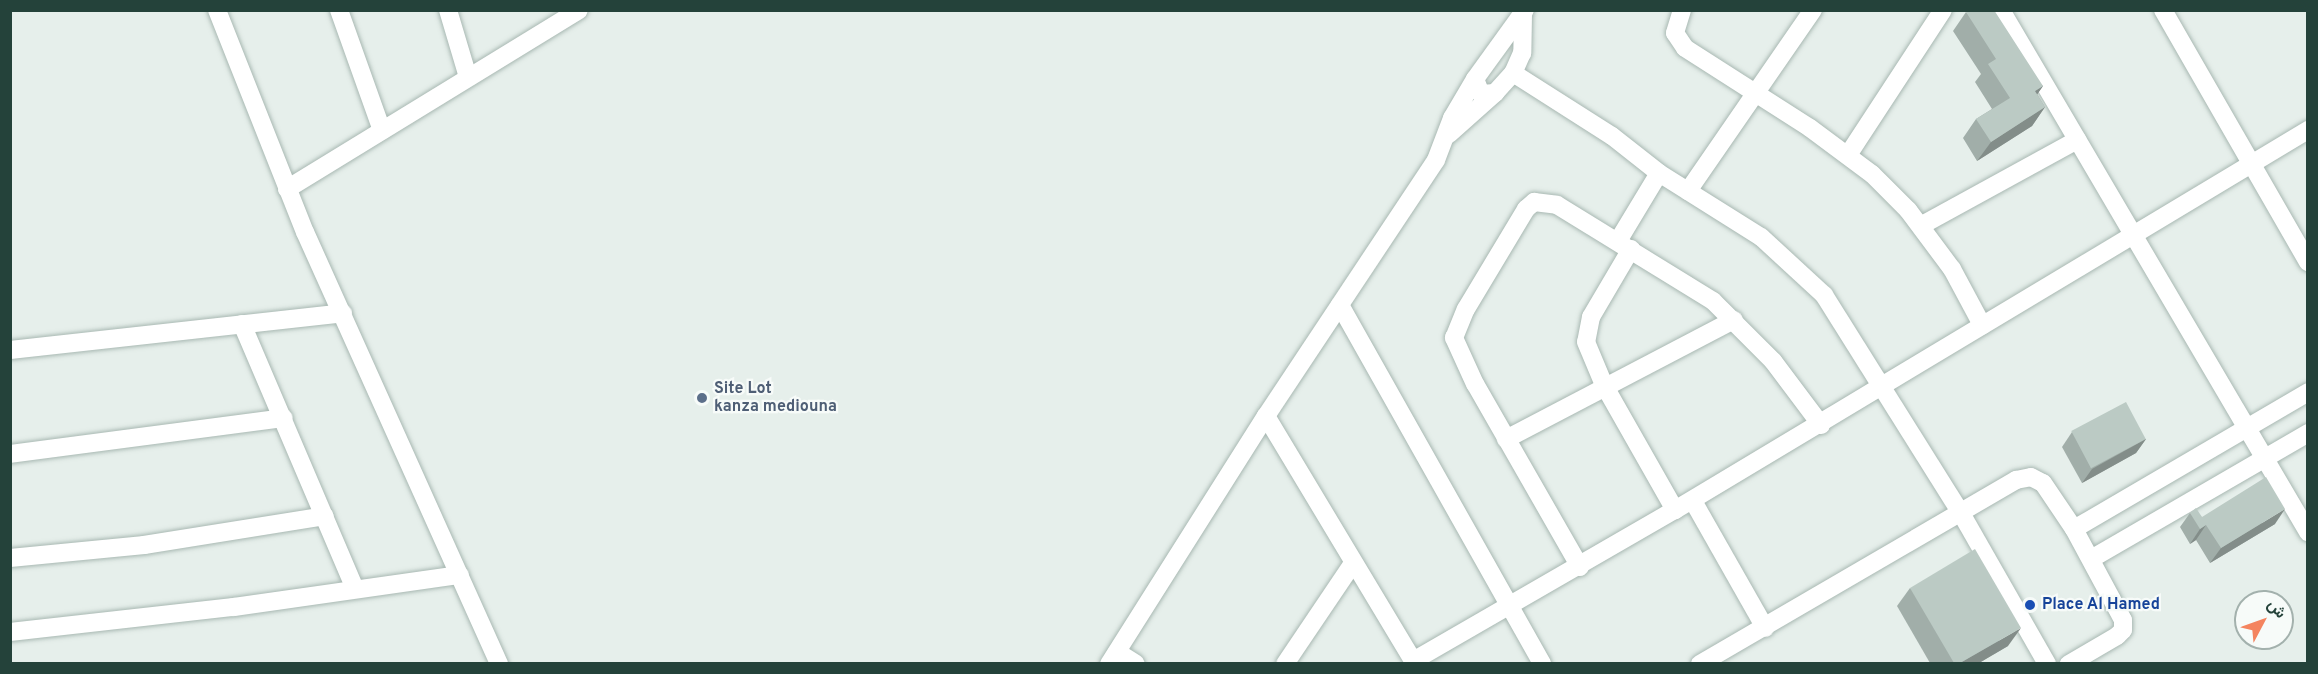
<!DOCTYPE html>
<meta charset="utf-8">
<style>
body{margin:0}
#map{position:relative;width:2318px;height:674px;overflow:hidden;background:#e6efeb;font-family:Overpass,Vazirmatn,sans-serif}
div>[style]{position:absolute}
.roads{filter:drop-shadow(0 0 2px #a8b8b2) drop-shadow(0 0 2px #a8b8b2)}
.minor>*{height:18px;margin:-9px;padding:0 9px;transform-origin:9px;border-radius:9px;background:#fff}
.wall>*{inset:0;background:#a1aea9}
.shaded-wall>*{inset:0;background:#838d89}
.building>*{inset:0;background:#bbcac4;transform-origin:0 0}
.dots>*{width:16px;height:16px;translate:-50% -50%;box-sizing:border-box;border:3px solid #f7fbf9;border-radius:50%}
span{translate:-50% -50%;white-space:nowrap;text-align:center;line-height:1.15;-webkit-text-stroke:4.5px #f7fbf9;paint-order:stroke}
.service-label{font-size:16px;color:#4e5e75;font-weight:700}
.left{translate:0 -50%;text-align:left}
.transit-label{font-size:16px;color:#164399;font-weight:700}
.frame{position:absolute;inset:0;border:12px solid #24423a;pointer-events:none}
.north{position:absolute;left:2234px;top:590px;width:60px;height:60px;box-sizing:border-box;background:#f7fbf9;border:2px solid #a3b1ad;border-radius:50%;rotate:49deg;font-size:16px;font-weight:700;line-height:24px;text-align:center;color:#24423a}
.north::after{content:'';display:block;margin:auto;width:21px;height:27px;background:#f4845f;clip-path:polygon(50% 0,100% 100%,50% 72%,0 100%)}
</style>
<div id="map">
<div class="roads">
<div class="minor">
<i style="left:217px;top:10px;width:239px;rotate:68.4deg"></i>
<i style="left:305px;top:232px;width:474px;rotate:65.8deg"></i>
<i style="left:339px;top:10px;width:128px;rotate:70.4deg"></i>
<i style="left:448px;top:10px;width:70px;rotate:73.4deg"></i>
<i style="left:1682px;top:10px;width:24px;rotate:107deg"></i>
<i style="left:1675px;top:33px;width:18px;rotate:56deg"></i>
<i style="left:1685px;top:48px;width:148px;rotate:32.6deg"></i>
<i style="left:1810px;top:128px;width:77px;rotate:36.6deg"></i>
<i style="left:1872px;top:174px;width:51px;rotate:45deg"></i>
<i style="left:1908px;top:210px;width:74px;rotate:53.3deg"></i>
<i style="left:1952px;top:269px;width:64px;rotate:61.8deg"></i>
<i style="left:2001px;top:10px;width:606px;rotate:59.54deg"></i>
<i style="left:2163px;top:10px;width:291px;rotate:60.1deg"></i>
<i style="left:1523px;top:14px;width:39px;rotate:91deg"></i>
<i style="left:1522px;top:53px;width:22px;rotate:114deg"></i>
<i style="left:1513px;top:73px;width:27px;rotate:132deg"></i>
<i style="left:1495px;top:93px;width:14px;rotate:176deg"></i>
<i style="left:1481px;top:94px;width:16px;rotate:-112deg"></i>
<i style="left:1475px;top:79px;width:85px;rotate:-54.1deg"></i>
<i style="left:1513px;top:73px;width:117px;rotate:32.5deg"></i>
<i style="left:1612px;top:136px;width:60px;rotate:38.2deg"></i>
<i style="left:1659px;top:173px;width:120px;rotate:32.1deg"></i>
<i style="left:1761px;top:237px;width:86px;rotate:42.6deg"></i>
<i style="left:1824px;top:295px;width:257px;rotate:57.9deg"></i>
<i style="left:1961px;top:513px;width:174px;rotate:60.3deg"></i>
<i style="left:1449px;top:134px;width:62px;rotate:-41.7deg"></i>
<i style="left:1848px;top:155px;width:173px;rotate:-56.8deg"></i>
<i style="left:287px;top:189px;width:342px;rotate:-31.5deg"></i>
<i style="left:1688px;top:191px;width:220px;rotate:-55.4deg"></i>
<i style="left:1922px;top:225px;width:177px;rotate:-28.7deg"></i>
<i style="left:1618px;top:241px;width:79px;rotate:-58.9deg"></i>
<i style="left:1631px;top:249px;width:79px;rotate:120.5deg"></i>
<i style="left:1591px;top:317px;width:25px;rotate:101deg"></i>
<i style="left:1586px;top:342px;width:47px;rotate:67.3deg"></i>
<i style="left:1604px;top:385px;width:144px;rotate:60.4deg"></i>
<i style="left:1675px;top:510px;width:738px;rotate:-30.98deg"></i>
<i style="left:1340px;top:305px;width:412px;rotate:60.6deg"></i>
<i style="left:242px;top:324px;width:286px;rotate:66.9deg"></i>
<i style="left:10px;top:350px;width:335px;rotate:-6.3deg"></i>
<i style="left:1266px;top:416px;width:289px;rotate:59deg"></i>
<i style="left:1506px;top:439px;width:257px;rotate:-27.6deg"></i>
<i style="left:10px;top:454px;width:276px;rotate:-7.5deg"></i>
<i style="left:1693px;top:501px;width:146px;rotate:60.4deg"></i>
<i style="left:2074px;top:529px;width:271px;rotate:-30.3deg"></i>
<i style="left:10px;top:558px;width:135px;rotate:-5.5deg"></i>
<i style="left:144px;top:545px;width:183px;rotate:-9.1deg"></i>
<i style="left:2091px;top:559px;width:251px;rotate:-30.1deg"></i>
<i style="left:1580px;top:567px;width:211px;rotate:-119.8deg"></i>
<i style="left:1475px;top:384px;width:51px;rotate:-114.5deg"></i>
<i style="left:1454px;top:338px;width:31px;rotate:-68deg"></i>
<i style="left:1466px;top:309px;width:117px;rotate:-59deg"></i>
<i style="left:1526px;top:209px;width:11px;rotate:-41deg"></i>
<i style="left:1534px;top:202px;width:23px;rotate:7deg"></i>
<i style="left:1557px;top:205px;width:183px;rotate:31.6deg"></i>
<i style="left:1713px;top:301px;width:85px;rotate:45deg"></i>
<i style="left:1773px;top:361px;width:80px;rotate:53.1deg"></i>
<i style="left:10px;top:632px;width:225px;rotate:-6.4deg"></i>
<i style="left:234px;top:607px;width:228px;rotate:-8.1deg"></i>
<i style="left:1117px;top:652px;width:22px;rotate:32deg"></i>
<i style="left:1413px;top:661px;width:302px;rotate:-30deg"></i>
<i style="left:1109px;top:664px;width:294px;rotate:-57.7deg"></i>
<i style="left:1266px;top:416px;width:307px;rotate:-56.4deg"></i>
<i style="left:1436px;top:160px;width:45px;rotate:-69.1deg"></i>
<i style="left:1452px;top:118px;width:45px;rotate:-59.5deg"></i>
<i style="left:1285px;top:664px;width:122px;rotate:-56deg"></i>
<i style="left:1700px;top:664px;width:366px;rotate:-30.2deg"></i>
<i style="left:2016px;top:480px;width:15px;rotate:-11deg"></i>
<i style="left:2031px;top:477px;width:13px;rotate:27deg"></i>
<i style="left:2043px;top:483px;width:55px;rotate:56deg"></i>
<i style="left:2074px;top:529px;width:103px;rotate:61.7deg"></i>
<i style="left:2123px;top:620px;width:10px;rotate:90deg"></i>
<i style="left:2123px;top:630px;width:8px;rotate:135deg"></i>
<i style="left:2117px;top:636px;width:56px;rotate:149.7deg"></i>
</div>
</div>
<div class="wall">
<i style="clip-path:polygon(1966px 12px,2043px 86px,2037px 94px,2045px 107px,2032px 126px,1977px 161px,1963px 138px,1976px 119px,1992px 109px,1975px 82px,1981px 74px,1953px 31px)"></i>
<i style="clip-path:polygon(2072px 432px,2146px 439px,2136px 453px,2082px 483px,2062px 447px)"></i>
<i style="clip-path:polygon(2190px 513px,2202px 517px,2275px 524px,2210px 563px,2196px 540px,2190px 544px,2180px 527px)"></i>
<i style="clip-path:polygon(1910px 588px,2008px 646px,1979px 663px,1930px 663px,1897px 606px)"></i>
</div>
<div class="shaded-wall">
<i style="clip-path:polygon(2043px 86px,2030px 105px,2035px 91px)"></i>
<i style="clip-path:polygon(2045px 107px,2032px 126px,1977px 161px,1991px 142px)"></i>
<i style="clip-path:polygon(2146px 439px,2136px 453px,2082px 483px,2092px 469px)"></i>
<i style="clip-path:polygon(2285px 509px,2275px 524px,2210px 563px,2221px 548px)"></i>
<i style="clip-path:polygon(2206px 525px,2196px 540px,2190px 544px,2200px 529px)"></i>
<i style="clip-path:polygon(2021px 628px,2008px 646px,1979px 663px,1960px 663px)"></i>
</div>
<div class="building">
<i style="clip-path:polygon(1968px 10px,1994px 10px,2043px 86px,2035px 91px,2045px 107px,1991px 142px,1976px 119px,2010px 98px,1988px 64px,1996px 59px,1966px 12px)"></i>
<i style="left:2126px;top:402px;width:42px;height:62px;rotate:62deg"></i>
<i style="clip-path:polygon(2266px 477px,2285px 509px,2221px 548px,2206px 525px,2200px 529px,2190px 513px,2196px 508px,2202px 517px)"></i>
<i style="clip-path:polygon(1975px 549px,2021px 628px,1960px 663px,1954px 663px,1910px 588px)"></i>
</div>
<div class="dots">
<i style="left:702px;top:398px;background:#5c6f8a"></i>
<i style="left:2030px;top:605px;background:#1a4fb4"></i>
</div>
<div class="service-label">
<span class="left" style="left:714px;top:398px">Site Lot<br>kanza mediouna</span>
</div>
<div class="transit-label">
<span class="left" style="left:2042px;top:605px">Place Al Hamed</span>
</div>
<div class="frame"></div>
<div class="north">ش</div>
</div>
